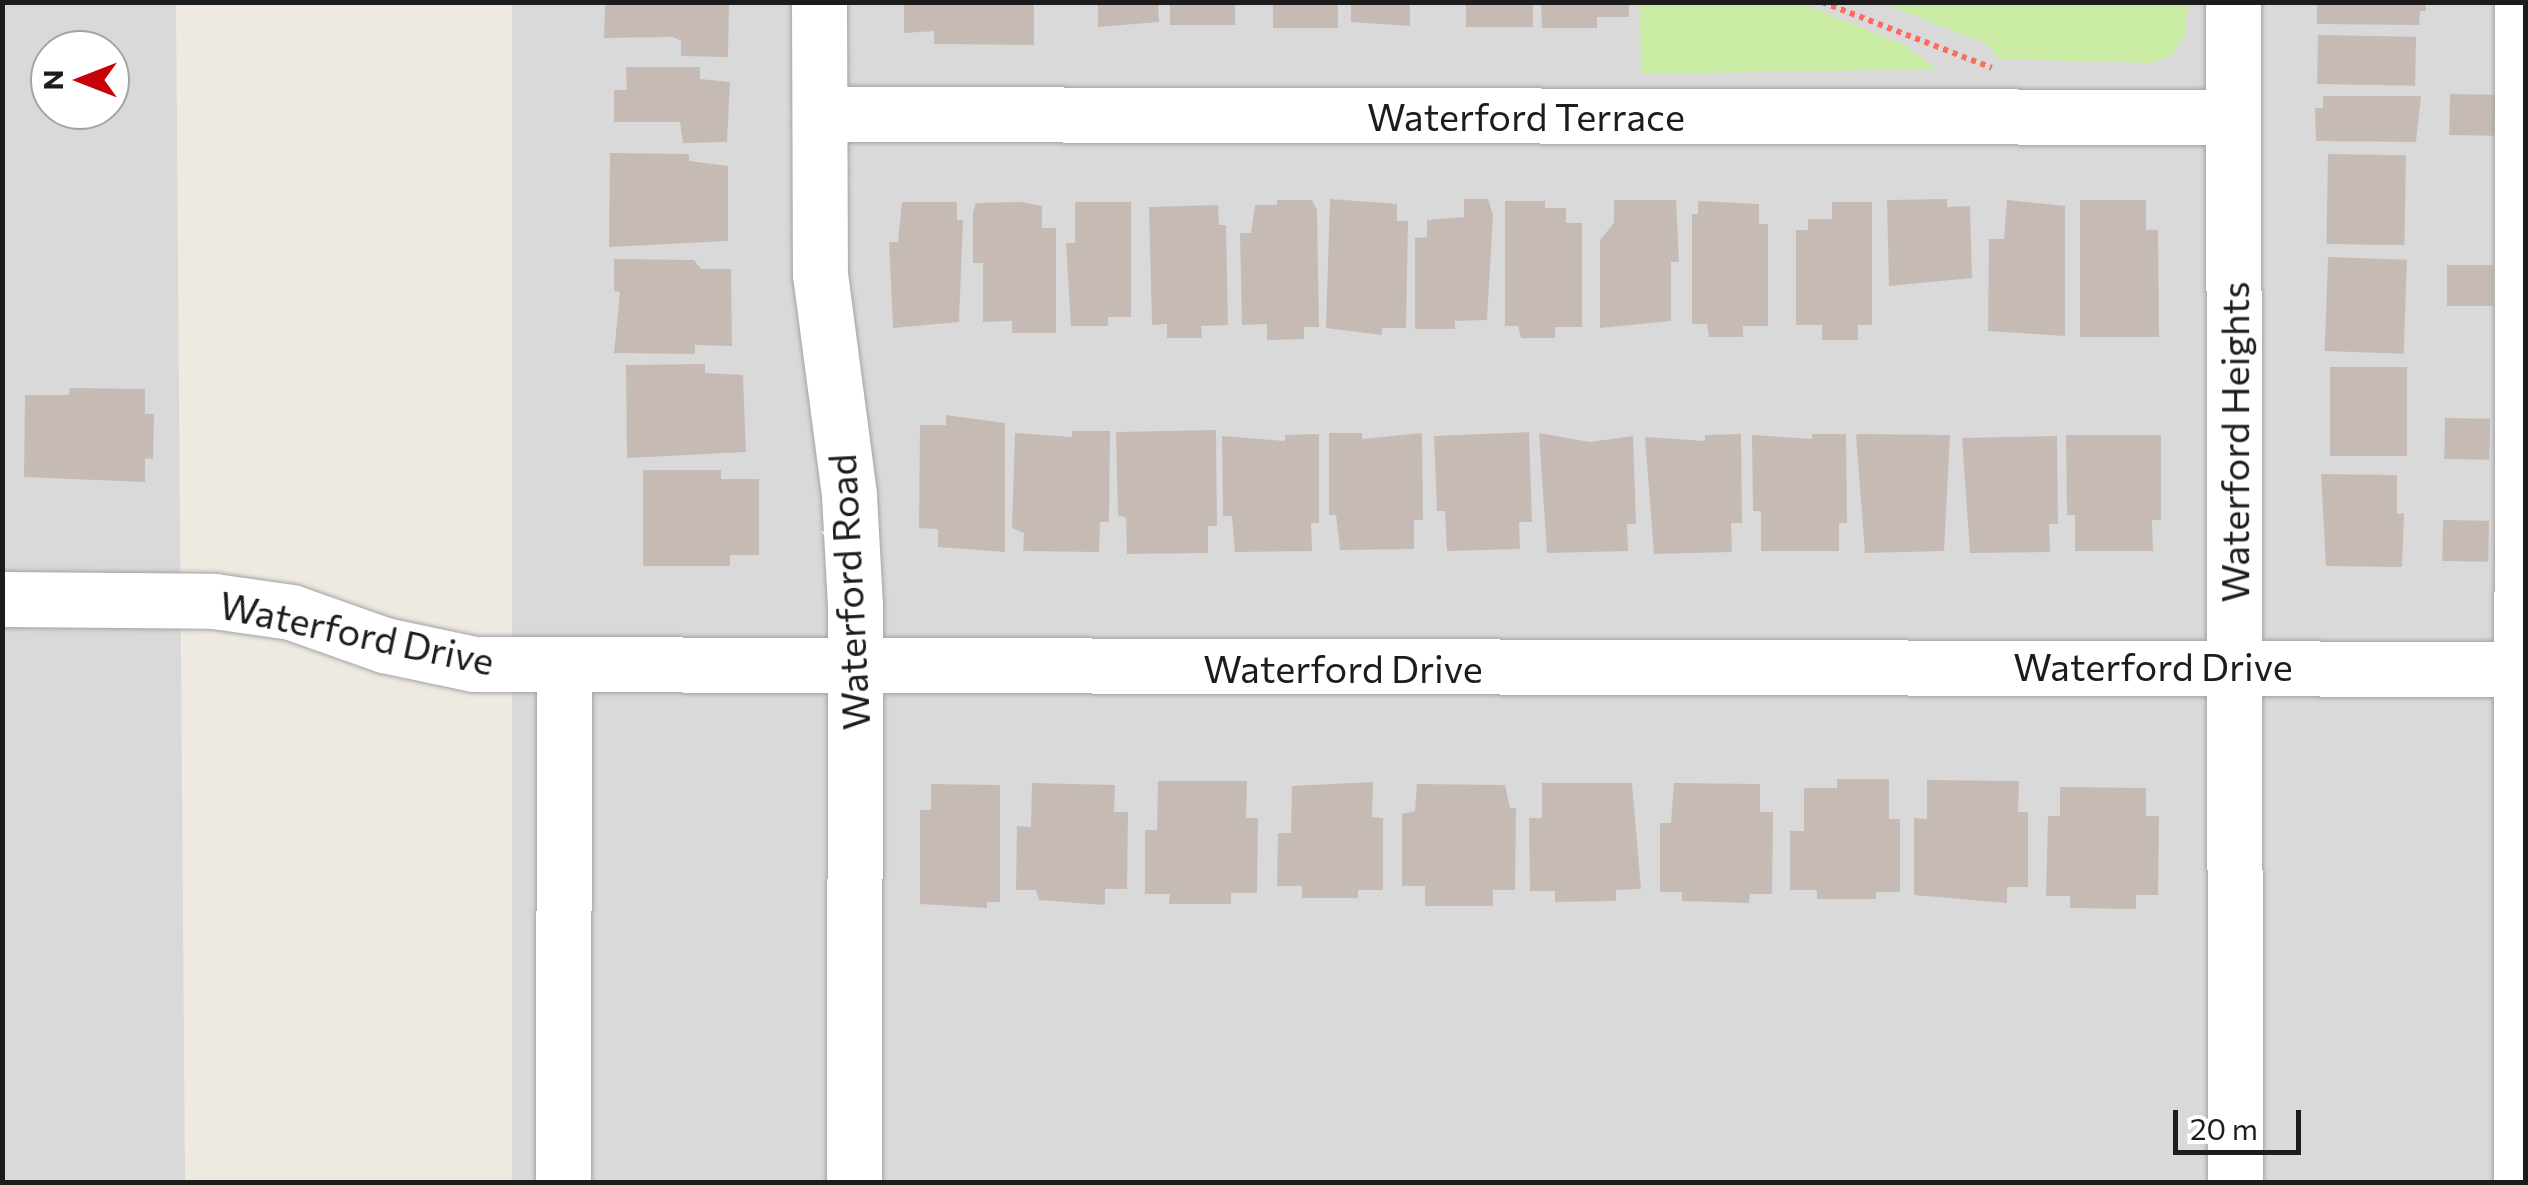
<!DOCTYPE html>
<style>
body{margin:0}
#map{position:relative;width:2528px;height:1185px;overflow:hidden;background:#eee9e1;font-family:Commissioner,sans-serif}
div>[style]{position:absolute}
.residential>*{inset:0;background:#dad9d9;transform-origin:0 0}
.grass>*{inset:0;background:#caeba4}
.building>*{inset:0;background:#c6bbb4;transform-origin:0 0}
.path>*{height:6px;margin-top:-3px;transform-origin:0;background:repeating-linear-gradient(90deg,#ff6b61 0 5px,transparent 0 10px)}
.roads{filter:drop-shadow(0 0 2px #a3a3a3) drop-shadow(0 0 2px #a3a3a3)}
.minor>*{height:55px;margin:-27.5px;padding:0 27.5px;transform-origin:27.5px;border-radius:27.5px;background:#fff}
span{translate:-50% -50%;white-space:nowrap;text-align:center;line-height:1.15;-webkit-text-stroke:10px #fff;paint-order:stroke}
.street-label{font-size:38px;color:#1c1c1c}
.frame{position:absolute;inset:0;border:5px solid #1c1c1c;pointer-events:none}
.north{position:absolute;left:30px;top:30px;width:100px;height:100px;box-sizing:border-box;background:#fff;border:2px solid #a4a4a4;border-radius:50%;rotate:270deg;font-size:28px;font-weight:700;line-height:40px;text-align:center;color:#1c1c1c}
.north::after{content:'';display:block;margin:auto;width:35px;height:45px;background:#c80008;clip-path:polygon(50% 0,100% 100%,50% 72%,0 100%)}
.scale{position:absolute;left:2173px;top:1110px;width:128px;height:45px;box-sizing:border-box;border:5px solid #1c1c1c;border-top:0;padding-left:12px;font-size:30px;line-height:35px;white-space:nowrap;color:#1c1c1c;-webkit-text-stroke:8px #fff;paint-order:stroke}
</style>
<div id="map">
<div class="residential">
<i style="clip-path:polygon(evenodd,2px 3px,176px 3px,185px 1182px,3px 1182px,2px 3px,50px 50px,110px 50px,110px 110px,50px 110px,50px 50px)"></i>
<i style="left:512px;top:3px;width:2013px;height:1179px"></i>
</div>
<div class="grass">
<i style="clip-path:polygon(2188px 2px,2185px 36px,2171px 56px,2150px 63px,1999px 59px,1984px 43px,1882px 3px)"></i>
<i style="clip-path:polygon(1640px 3px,1800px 3px,1903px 44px,1937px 69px,1641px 74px)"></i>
</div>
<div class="building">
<i style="clip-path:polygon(616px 2px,729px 2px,728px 57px,681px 56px,681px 41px,673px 37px,604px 38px,605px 6px)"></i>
<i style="clip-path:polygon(904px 2px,1034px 2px,1034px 45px,934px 44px,934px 31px,904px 33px)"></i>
<i style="clip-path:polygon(1098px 2px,1158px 2px,1159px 22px,1098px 27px)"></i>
<i style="left:1170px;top:2px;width:65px;height:23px"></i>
<i style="left:1273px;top:2px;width:65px;height:26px"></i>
<i style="clip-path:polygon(1351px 2px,1410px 2px,1410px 26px,1351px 22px)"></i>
<i style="left:1466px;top:2px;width:67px;height:25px"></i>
<i style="clip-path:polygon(1541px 2px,1629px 2px,1629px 17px,1597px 17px,1597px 28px,1542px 28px)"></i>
<i style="clip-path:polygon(2317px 2px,2426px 2px,2426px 11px,2420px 11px,2419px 25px,2317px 24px)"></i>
<i style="left:2318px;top:35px;width:98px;height:49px;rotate:1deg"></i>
<i style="clip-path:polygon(626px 67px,700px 67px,700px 79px,730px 82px,727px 142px,683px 143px,680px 122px,614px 122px,614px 90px,627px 90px)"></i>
<i style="left:2450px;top:94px;width:45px;height:41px;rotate:1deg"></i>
<i style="clip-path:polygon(2323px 96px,2421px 96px,2416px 142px,2316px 141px,2315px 108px,2323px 108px)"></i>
<i style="clip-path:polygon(610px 153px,689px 154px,689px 161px,728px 166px,728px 241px,609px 247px)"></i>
<i style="left:2328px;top:154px;width:78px;height:90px;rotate:1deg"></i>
<i style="clip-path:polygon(1330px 199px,1397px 204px,1397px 221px,1408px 221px,1406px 328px,1382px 328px,1382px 335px,1326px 328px)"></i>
<i style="clip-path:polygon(1464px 199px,1488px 199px,1493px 215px,1487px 320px,1455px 321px,1455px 329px,1415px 329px,1415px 238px,1427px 237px,1427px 220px,1464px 217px)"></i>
<i style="clip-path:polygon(1947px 199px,1947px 207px,1970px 206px,1972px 278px,1889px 286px,1887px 200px)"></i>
<i style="clip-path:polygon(1277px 200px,1312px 200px,1317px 210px,1319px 327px,1304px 327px,1304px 339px,1267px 340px,1267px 324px,1242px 325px,1240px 233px,1251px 233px,1255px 205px,1277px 205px)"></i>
<i style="clip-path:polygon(1614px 200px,1676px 200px,1679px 262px,1671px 262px,1671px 321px,1600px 328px,1600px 240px,1614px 223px)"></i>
<i style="clip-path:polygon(2007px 200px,2065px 206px,2065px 336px,1988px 331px,1989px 239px,2004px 239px)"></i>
<i style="clip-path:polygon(2080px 200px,2146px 200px,2146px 230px,2158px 230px,2159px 337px,2080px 337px)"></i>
<i style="clip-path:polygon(1505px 201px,1545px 201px,1545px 208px,1566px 208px,1566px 223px,1582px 223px,1582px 327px,1555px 327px,1555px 338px,1521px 338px,1518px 326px,1505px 326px)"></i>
<i style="clip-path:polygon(1698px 201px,1759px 204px,1759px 224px,1768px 224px,1768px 326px,1743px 326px,1743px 337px,1709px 337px,1707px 324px,1692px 324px,1692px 214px,1698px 214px)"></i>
<i style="clip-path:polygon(902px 202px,957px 202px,957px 220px,963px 220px,959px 322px,893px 328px,889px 242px,898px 242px)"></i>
<i style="clip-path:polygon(1021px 202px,1042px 206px,1042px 228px,1056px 228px,1056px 333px,1012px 333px,1012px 321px,983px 322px,983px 263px,973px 263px,973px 212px,976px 203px)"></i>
<i style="clip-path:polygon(1075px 202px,1131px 202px,1131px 317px,1108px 317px,1108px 326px,1071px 326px,1066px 243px,1075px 243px)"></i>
<i style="clip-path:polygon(1832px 202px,1872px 202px,1872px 325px,1858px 325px,1858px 340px,1822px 340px,1822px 325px,1796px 325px,1796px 230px,1808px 230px,1808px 219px,1832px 219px)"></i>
<i style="clip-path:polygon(1218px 205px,1219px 225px,1226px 225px,1228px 325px,1201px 326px,1202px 338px,1167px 338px,1167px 324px,1152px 325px,1149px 207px)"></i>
<i style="left:2328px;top:257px;width:79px;height:94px;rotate:2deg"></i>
<i style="clip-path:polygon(614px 259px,694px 260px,701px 269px,731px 269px,732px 346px,695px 345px,695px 354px,614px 353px,620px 292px,614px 291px)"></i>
<i style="left:2447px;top:265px;width:46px;height:41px"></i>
<i style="clip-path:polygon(705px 364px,705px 373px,743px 375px,746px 452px,627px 458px,626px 365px)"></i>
<i style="left:2330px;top:367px;width:77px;height:89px"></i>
<i style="clip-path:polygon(70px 388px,145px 389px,145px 414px,154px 414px,153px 459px,145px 458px,145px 482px,24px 477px,25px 395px,69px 395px)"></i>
<i style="clip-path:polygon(946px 415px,1005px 423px,1005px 552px,938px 547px,938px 529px,919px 528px,920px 425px,946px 425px)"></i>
<i style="left:2445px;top:418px;width:45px;height:41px;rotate:1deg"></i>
<i style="clip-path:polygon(1216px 430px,1217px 526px,1208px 526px,1208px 553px,1127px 554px,1126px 518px,1118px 515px,1116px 432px)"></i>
<i style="clip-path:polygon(1072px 431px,1110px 431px,1109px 522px,1100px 522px,1099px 552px,1023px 551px,1024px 533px,1012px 528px,1015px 433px,1072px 437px)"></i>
<i style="clip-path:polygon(1529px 432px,1532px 522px,1519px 522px,1520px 549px,1447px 551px,1445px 511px,1437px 511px,1434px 436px)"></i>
<i style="clip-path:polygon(1329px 433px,1362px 433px,1362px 439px,1422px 433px,1423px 520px,1414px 520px,1414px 549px,1340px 550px,1336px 515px,1329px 515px)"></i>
<i style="clip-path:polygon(1539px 433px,1590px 442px,1633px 436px,1636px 524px,1627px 524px,1628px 551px,1547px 553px)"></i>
<i style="clip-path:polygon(1319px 434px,1319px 523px,1311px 523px,1312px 551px,1235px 552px,1232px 516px,1223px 516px,1222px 436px,1285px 441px,1285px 435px)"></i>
<i style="clip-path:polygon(1741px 434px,1742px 523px,1731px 523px,1732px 552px,1654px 554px,1645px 437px,1705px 441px,1705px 435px)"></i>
<i style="clip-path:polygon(1812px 434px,1846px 434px,1847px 523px,1839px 523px,1839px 551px,1761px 551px,1761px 511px,1753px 511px,1752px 435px,1812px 439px)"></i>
<i style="clip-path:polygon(1856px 434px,1950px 435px,1944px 551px,1865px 553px)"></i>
<i style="clip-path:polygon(2066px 435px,2161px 435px,2161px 520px,2152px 520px,2153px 551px,2075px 551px,2075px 515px,2067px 515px)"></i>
<i style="clip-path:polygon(2057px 436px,2058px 524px,2049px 524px,2050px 552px,1970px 553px,1962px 438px)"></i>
<i style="clip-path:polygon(643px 470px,721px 470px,721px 479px,759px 479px,759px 555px,730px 555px,730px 566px,643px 566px)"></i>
<i style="clip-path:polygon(2321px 474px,2397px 475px,2397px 514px,2404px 513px,2402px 567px,2326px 566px)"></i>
<i style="left:2443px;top:520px;width:46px;height:41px;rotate:1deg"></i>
<i style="clip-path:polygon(1837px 779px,1889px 779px,1889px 819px,1900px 819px,1900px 892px,1876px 892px,1876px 899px,1817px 899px,1817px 890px,1790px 890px,1790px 831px,1804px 831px,1804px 788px,1837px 788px)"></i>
<i style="clip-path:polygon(1927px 780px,2019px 781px,2018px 812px,2028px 812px,2028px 887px,2007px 887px,2007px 903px,1914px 895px,1914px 818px,1927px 819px)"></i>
<i style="clip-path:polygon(1158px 781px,1247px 781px,1246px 818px,1258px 818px,1257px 893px,1231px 893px,1231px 904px,1169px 904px,1170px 894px,1145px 894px,1145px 830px,1157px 830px)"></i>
<i style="clip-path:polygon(1373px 782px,1372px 817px,1383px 818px,1383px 890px,1358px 890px,1358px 898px,1302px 898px,1302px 886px,1277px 886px,1278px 833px,1291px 833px,1292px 786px)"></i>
<i style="clip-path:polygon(1032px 783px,1115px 785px,1114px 812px,1128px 812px,1127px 889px,1105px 889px,1105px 905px,1039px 900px,1036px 890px,1016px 890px,1017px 826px,1031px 827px)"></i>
<i style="clip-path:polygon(1542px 783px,1632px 783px,1641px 889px,1616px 890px,1616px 901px,1555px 902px,1555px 891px,1530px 891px,1529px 818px,1542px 818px)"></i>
<i style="clip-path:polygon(1674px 783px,1760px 784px,1760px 812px,1773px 812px,1772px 894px,1750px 894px,1749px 903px,1682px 901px,1682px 892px,1660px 892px,1660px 823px,1671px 823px)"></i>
<i style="clip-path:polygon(931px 784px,1000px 785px,1000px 902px,987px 902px,987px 908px,920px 904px,920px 810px,931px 810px)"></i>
<i style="clip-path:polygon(1417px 784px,1505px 785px,1510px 808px,1516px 808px,1515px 890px,1493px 890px,1493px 906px,1425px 906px,1425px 886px,1402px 886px,1402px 814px,1415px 811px)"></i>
<i style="clip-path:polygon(2060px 787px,2146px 788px,2146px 816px,2159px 816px,2158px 895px,2136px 895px,2136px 909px,2070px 908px,2070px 896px,2046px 896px,2048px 816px,2060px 816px)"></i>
</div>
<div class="path">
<i style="left:1822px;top:2px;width:182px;rotate:21.2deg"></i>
</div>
<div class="roads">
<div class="minor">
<i style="left:819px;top:2px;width:272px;rotate:89.8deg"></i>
<i style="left:820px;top:274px;width:223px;rotate:82.5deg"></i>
<i style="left:849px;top:495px;width:110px;rotate:86.9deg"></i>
<i style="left:855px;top:605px;width:577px;rotate:90.1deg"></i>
<i style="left:2233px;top:2px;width:1180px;rotate:89.9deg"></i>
<i style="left:820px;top:114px;width:1412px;rotate:0.12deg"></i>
<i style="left:2px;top:599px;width:212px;rotate:0.5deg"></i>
<i style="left:214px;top:601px;width:78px;rotate:8.1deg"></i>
<i style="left:291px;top:612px;width:99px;rotate:19.5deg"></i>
<i style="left:384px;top:645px;width:92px;rotate:11.9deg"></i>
<i style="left:474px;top:664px;width:2052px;rotate:0.14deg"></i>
<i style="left:563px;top:1182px;width:518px;rotate:-89.89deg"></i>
<i style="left:2521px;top:1182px;width:1180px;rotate:-89.95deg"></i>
</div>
</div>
<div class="street-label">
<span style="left:1526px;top:116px">Waterford Terrace</span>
<span style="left:2234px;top:442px;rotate:-90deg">Waterford Heights</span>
<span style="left:848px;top:592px;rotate:-93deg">Waterford Road</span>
<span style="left:357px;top:632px;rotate:12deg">Waterford Drive</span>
<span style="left:2153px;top:666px">Waterford Drive</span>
<span style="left:1343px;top:668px">Waterford Drive</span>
</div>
<div class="frame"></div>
<div class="north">N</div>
<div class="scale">20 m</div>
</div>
